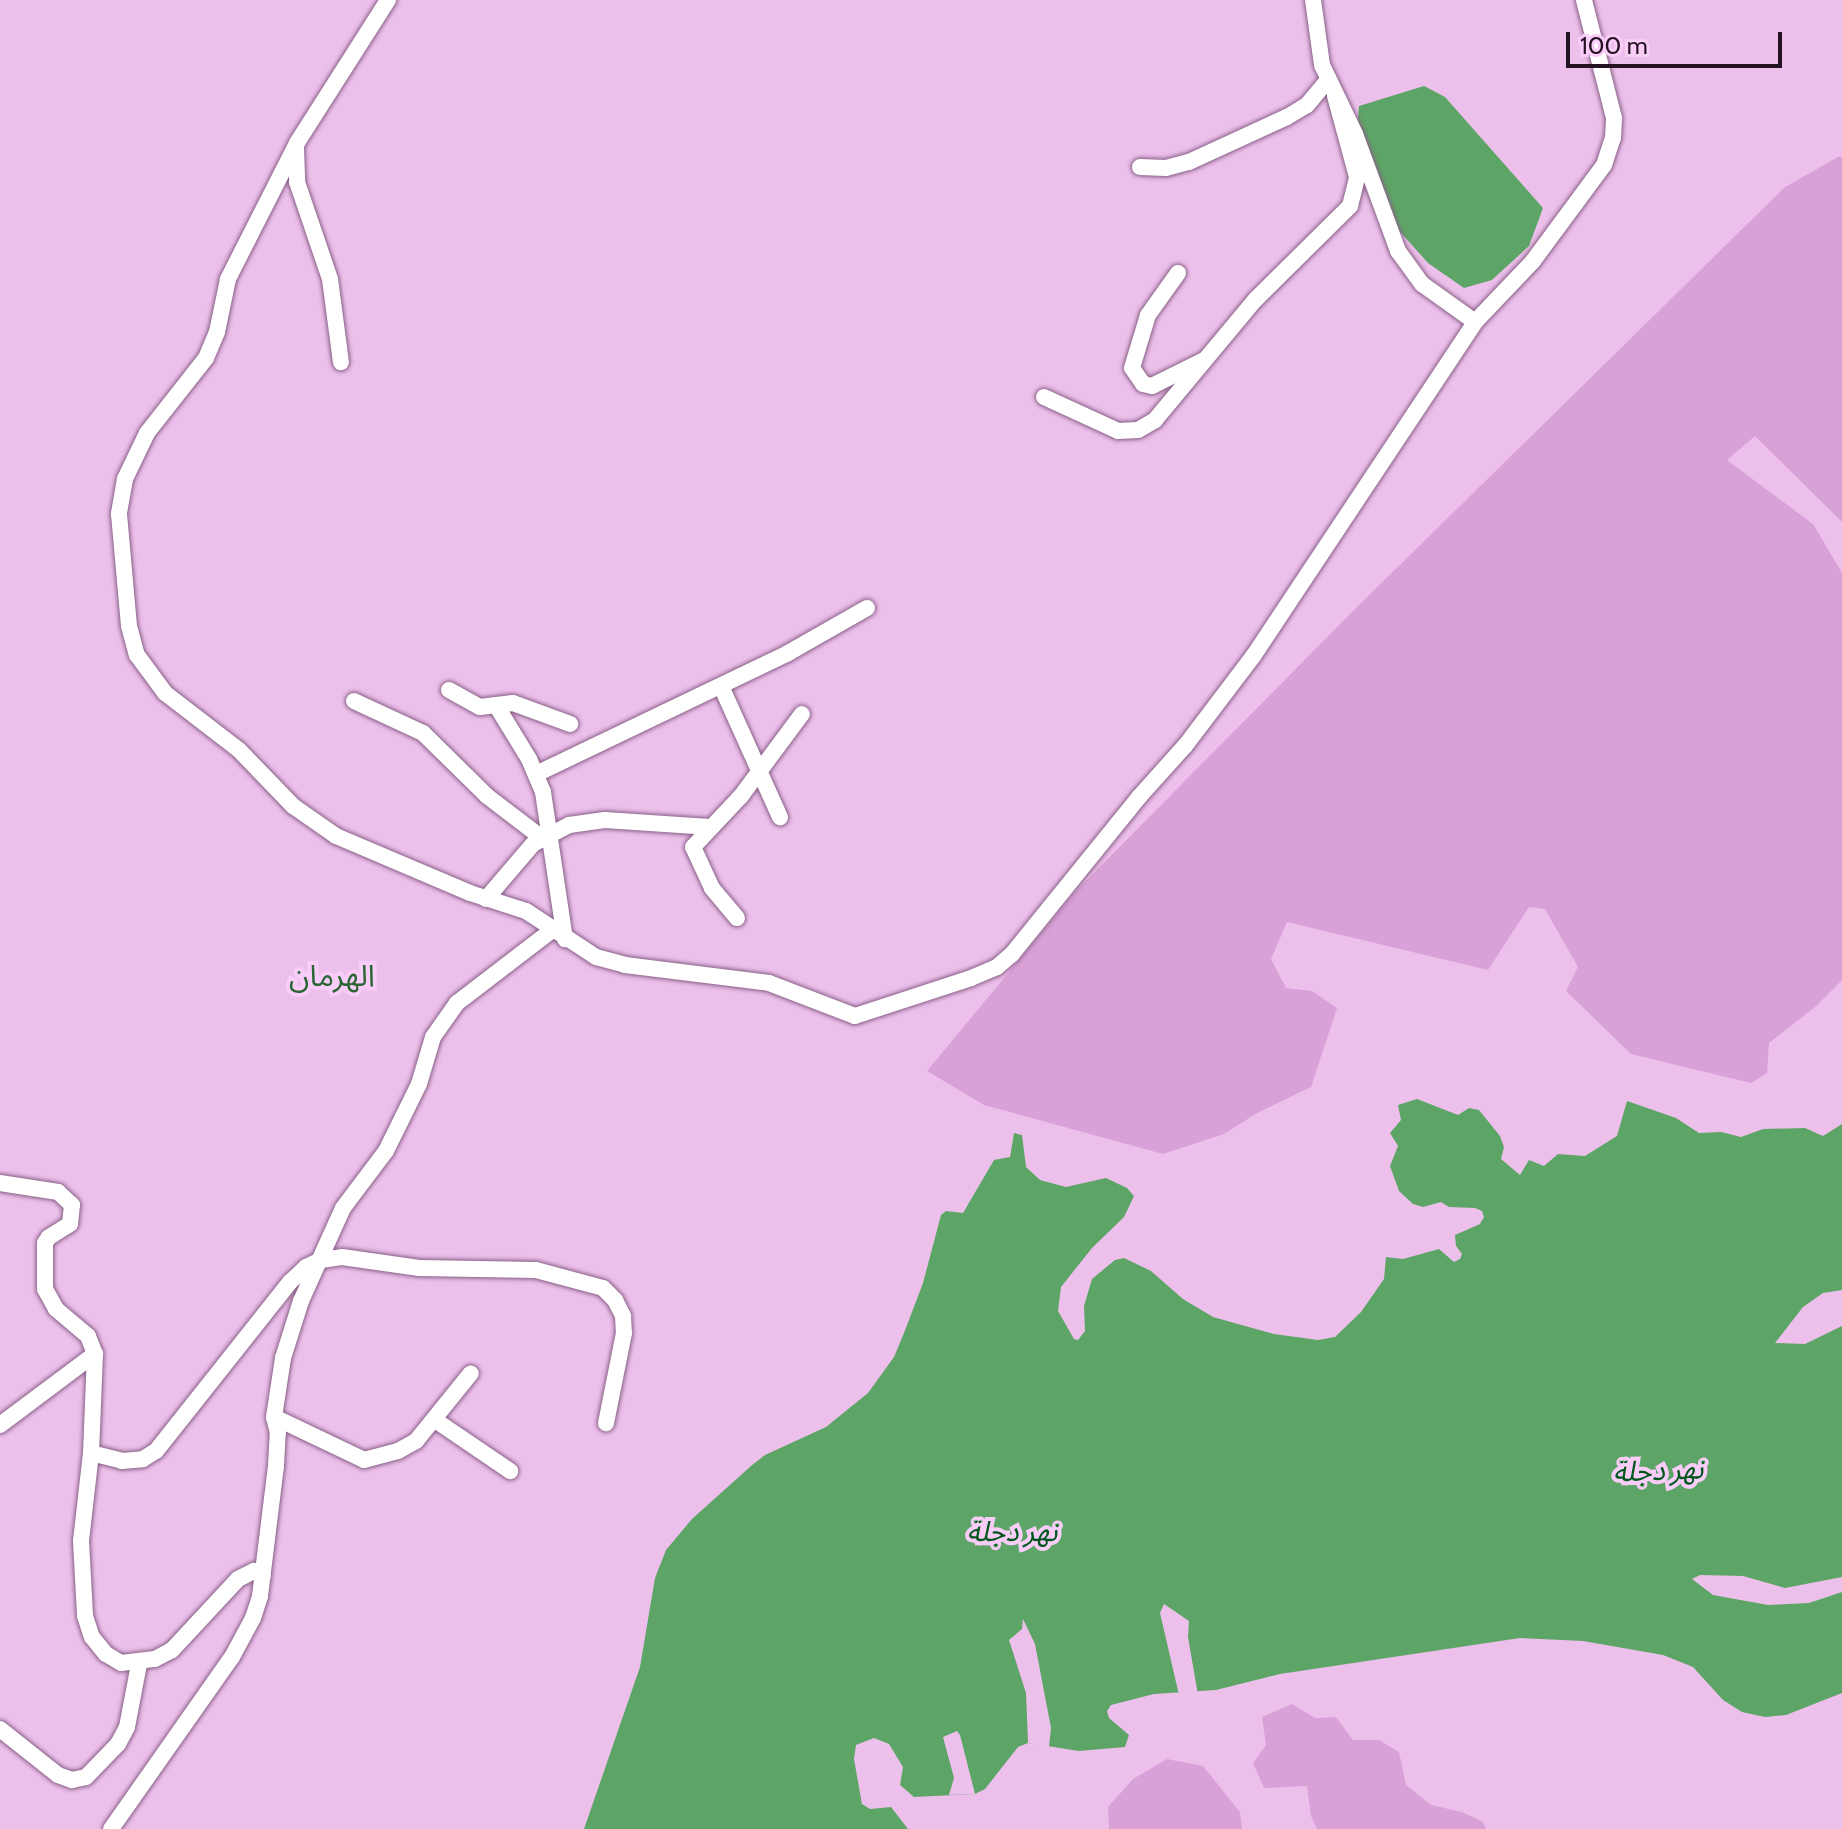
<!DOCTYPE html>
<meta charset="utf-8">
<style>
body{margin:0}
#map{position:relative;width:1842px;height:1829px;overflow:hidden;background:#edc0eb;font-family:Cabin,"Noto Sans Arabic",sans-serif}
div>[style]{position:absolute}
.green>*{inset:0;background:#d8a1d7}
.water>*{inset:0;background:#5da566}
.pier>*{inset:0;background:#edc0eb}
.roads{filter:drop-shadow(0 0 2px #886087) drop-shadow(0 0 2px #886087)}
.street>*{height:16px;margin:-8px;padding:0 8px;transform-origin:8px;border-radius:8px;background:#fff}
span{translate:-50% -50%;white-space:nowrap;text-align:center;line-height:1.15;-webkit-text-stroke:8px #facdf9;paint-order:stroke}
.water-label{font-size:28px;color:#00571c;font-style:italic}
.quarter-label{font-size:30px;color:#2a6534}
.scale{position:absolute;left:1566px;top:32px;width:216px;height:36px;box-sizing:border-box;border:4px solid #221222;border-top:0;padding-left:10px;font-size:24px;line-height:28px;white-space:nowrap;color:#221222;-webkit-text-stroke:6px #facdf9;paint-order:stroke}
</style>
<div id="map">
<div class="green">
<i style="clip-path:polygon(1838px 157px,1842px 157px,1842px 522px,1755px 436px,1727px 460px,1813px 524px,1842px 573px,1842px 980px,1815px 1007px,1769px 1043px,1767px 1073px,1751px 1083px,1631px 1054px,1566px 991px,1578px 967px,1545px 909px,1529px 907px,1488px 970px,1287px 922px,1271px 959px,1286px 988px,1312px 991px,1337px 1008px,1311px 1087px,1257px 1113px,1224px 1134px,1163px 1154px,984px 1105px,927px 1071px,1077px 890px,1356px 608px,1785px 187px)"></i>
<i style="clip-path:polygon(1292px 1704px,1315px 1718px,1336px 1717px,1353px 1740px,1379px 1740px,1399px 1752px,1406px 1785px,1431px 1805px,1462px 1812px,1483px 1822px,1486px 1829px,1317px 1829px,1311px 1816px,1307px 1786px,1264px 1788px,1253px 1763px,1266px 1745px,1262px 1717px)"></i>
<i style="clip-path:polygon(1167px 1759px,1203px 1766px,1240px 1812px,1242px 1829px,1109px 1829px,1108px 1807px,1133px 1779px)"></i>
</div>
<div class="water">
<i style="clip-path:polygon(1424px 86px,1445px 97px,1543px 208px,1529px 246px,1492px 280px,1464px 288px,1428px 263px,1394px 225px,1357px 129px,1359px 106px)"></i>
<i style="clip-path:polygon(1417px 1099px,1458px 1115px,1469px 1108px,1479px 1110px,1500px 1136px,1504px 1147px,1501px 1159px,1520px 1175px,1529px 1160px,1544px 1166px,1558px 1154px,1585px 1156px,1617px 1136px,1627px 1101px,1676px 1118px,1699px 1133px,1721px 1132px,1741px 1137px,1763px 1129px,1805px 1128px,1823px 1136px,1842px 1124px,1842px 1290px,1823px 1293px,1803px 1307px,1775px 1343px,1805px 1344px,1842px 1326px,1842px 1577px,1785px 1588px,1743px 1576px,1700px 1575px,1692px 1579px,1713px 1595px,1768px 1605px,1809px 1603px,1842px 1592px,1842px 1693px,1786px 1715px,1765px 1717px,1742px 1712px,1723px 1700px,1693px 1667px,1663px 1655px,1583px 1641px,1520px 1638px,1280px 1674px,1216px 1690px,1154px 1694px,1111px 1705px,1107px 1711px,1109px 1718px,1129px 1735px,1125px 1747px,1079px 1751px,1028px 1743px,1018px 1747px,985px 1789px,975px 1794px,914px 1797px,900px 1785px,903px 1767px,889px 1744px,874px 1738px,856px 1745px,854px 1759px,862px 1804px,870px 1809px,891px 1807px,908px 1829px,584px 1829px,640px 1667px,655px 1578px,666px 1550px,692px 1519px,751px 1466px,765px 1455px,826px 1427px,868px 1393px,894px 1357px,904px 1333px,923px 1283px,941px 1215px,946px 1211px,963px 1213px,994px 1160px,1010px 1157px,1014px 1133px,1022px 1135px,1026px 1167px,1040px 1180px,1066px 1187px,1106px 1178px,1127px 1188px,1134px 1196px,1124px 1217px,1092px 1248px,1061px 1287px,1058px 1311px,1074px 1339px,1078px 1340px,1085px 1331px,1084px 1306px,1092px 1279px,1115px 1260px,1124px 1258px,1151px 1271px,1183px 1299px,1213px 1317px,1274px 1334px,1318px 1340px,1335px 1337px,1361px 1312px,1384px 1279px,1386px 1257px,1403px 1259px,1439px 1249px,1454px 1262px,1460px 1259px,1462px 1254px,1456px 1246px,1455px 1235px,1480px 1224px,1484px 1217px,1482px 1211px,1475px 1208px,1449px 1207px,1441px 1202px,1423px 1207px,1413px 1204px,1399px 1191px,1390px 1166px,1398px 1146px,1390px 1133px,1401px 1120px,1398px 1105px)"></i>
</div>
<div class="pier">
<i style="clip-path:polygon(1164px 1604px,1189px 1621px,1188px 1637px,1198px 1695px,1179px 1695px,1160px 1613px)"></i>
<i style="clip-path:polygon(1023px 1619px,1035px 1644px,1051px 1728px,1049px 1747px,1028px 1743px,1026px 1693px,1009px 1640px,1022px 1629px)"></i>
<i style="clip-path:polygon(957px 1731px,960px 1735px,975px 1794px,949px 1795px,954px 1778px,943px 1737px)"></i>
</div>
<div class="roads">
<div class="street">
<i style="left:388px;top:0;width:169px;rotate:122.5deg"></i>
<i style="left:297px;top:143px;width:153px;rotate:116.9deg"></i>
<i style="left:228px;top:279px;width:54px;rotate:101.7deg"></i>
<i style="left:217px;top:332px;width:28px;rotate:113deg"></i>
<i style="left:206px;top:358px;width:95px;rotate:128.2deg"></i>
<i style="left:147px;top:433px;width:51px;rotate:115.6deg"></i>
<i style="left:125px;top:479px;width:36px;rotate:100deg"></i>
<i style="left:119px;top:514px;width:112px;rotate:84.9deg"></i>
<i style="left:129px;top:626px;width:30px;rotate:75deg"></i>
<i style="left:137px;top:655px;width:47px;rotate:53.6deg"></i>
<i style="left:165px;top:693px;width:93px;rotate:37.6deg"></i>
<i style="left:239px;top:750px;width:78px;rotate:46deg"></i>
<i style="left:293px;top:806px;width:52px;rotate:34.9deg"></i>
<i style="left:336px;top:836px;width:146px;rotate:23deg"></i>
<i style="left:470px;top:893px;width:59px;rotate:17.8deg"></i>
<i style="left:526px;top:911px;width:84px;rotate:33.3deg"></i>
<i style="left:596px;top:957px;width:30px;rotate:15deg"></i>
<i style="left:625px;top:965px;width:145px;rotate:7.1deg"></i>
<i style="left:769px;top:983px;width:92px;rotate:21deg"></i>
<i style="left:855px;top:1016px;width:122px;rotate:-18.1deg"></i>
<i style="left:971px;top:978px;width:28px;rotate:-23deg"></i>
<i style="left:997px;top:967px;width:20px;rotate:-41deg"></i>
<i style="left:1012px;top:954px;width:202px;rotate:-51deg"></i>
<i style="left:1139px;top:797px;width:69px;rotate:-48deg"></i>
<i style="left:1185px;top:746px;width:114px;rotate:-52.8deg"></i>
<i style="left:1254px;top:655px;width:400px;rotate:-56.4deg"></i>
<i style="left:1475px;top:322px;width:84px;rotate:-46.4deg"></i>
<i style="left:1533px;top:261px;width:119px;rotate:-53.5deg"></i>
<i style="left:1604px;top:165px;width:28px;rotate:-72deg"></i>
<i style="left:1613px;top:138px;width:20px;rotate:-87deg"></i>
<i style="left:1614px;top:118px;width:122px;rotate:-104.3deg"></i>
<i style="left:1313px;top:0;width:66px;rotate:82.1deg"></i>
<i style="left:1322px;top:65px;width:76px;rotate:64.4deg"></i>
<i style="left:1355px;top:134px;width:125px;rotate:69.8deg"></i>
<i style="left:1398px;top:251px;width:41px;rotate:54deg"></i>
<i style="left:1422px;top:284px;width:65px;rotate:35.6deg"></i>
<i style="left:296px;top:148px;width:34px;rotate:88deg"></i>
<i style="left:297px;top:182px;width:102px;rotate:71.2deg"></i>
<i style="left:330px;top:279px;width:84px;rotate:82.5deg"></i>
<i style="left:1140px;top:167px;width:26px;rotate:2deg"></i>
<i style="left:1166px;top:168px;width:24px;rotate:-15deg"></i>
<i style="left:1189px;top:162px;width:108px;rotate:-24.7deg"></i>
<i style="left:1287px;top:117px;width:23px;rotate:-31deg"></i>
<i style="left:1307px;top:105px;width:33px;rotate:-50deg"></i>
<i style="left:1178px;top:273px;width:52px;rotate:125.5deg"></i>
<i style="left:1148px;top:315px;width:55px;rotate:106.8deg"></i>
<i style="left:1132px;top:368px;width:19px;rotate:55deg"></i>
<i style="left:1143px;top:384px;width:9px;rotate:13deg"></i>
<i style="left:1152px;top:386px;width:58px;rotate:-26.6deg"></i>
<i style="left:1044px;top:397px;width:81px;rotate:24.7deg"></i>
<i style="left:1118px;top:431px;width:20px;rotate:-3deg"></i>
<i style="left:1138px;top:430px;width:20px;rotate:-30deg"></i>
<i style="left:1155px;top:420px;width:156px;rotate:-50.2deg"></i>
<i style="left:1255px;top:300px;width:134px;rotate:-44.7deg"></i>
<i style="left:1350px;top:206px;width:30px;rotate:-76deg"></i>
<i style="left:1357px;top:177px;width:84px;rotate:-105.2deg"></i>
<i style="left:721px;top:686px;width:144px;rotate:65.8deg"></i>
<i style="left:449px;top:690px;width:35px;rotate:29deg"></i>
<i style="left:480px;top:707px;width:33px;rotate:-7deg"></i>
<i style="left:513px;top:703px;width:61px;rotate:20.2deg"></i>
<i style="left:354px;top:701px;width:76px;rotate:24.9deg"></i>
<i style="left:423px;top:733px;width:90px;rotate:44.5deg"></i>
<i style="left:487px;top:796px;width:69px;rotate:37.4deg"></i>
<i style="left:496px;top:705px;width:63px;rotate:58.6deg"></i>
<i style="left:529px;top:759px;width:36px;rotate:67deg"></i>
<i style="left:543px;top:792px;width:149px;rotate:81.5deg"></i>
<i style="left:536px;top:774px;width:280px;rotate:-25.6deg"></i>
<i style="left:788px;top:653px;width:91px;rotate:-29.7deg"></i>
<i style="left:486px;top:899px;width:72px;rotate:-49.5deg"></i>
<i style="left:533px;top:844px;width:41px;rotate:-27.8deg"></i>
<i style="left:569px;top:825px;width:36px;rotate:-8deg"></i>
<i style="left:605px;top:820px;width:105px;rotate:3.8deg"></i>
<i style="left:737px;top:918px;width:39px;rotate:-130deg"></i>
<i style="left:712px;top:888px;width:45px;rotate:-114.9deg"></i>
<i style="left:693px;top:847px;width:70px;rotate:-46.7deg"></i>
<i style="left:741px;top:796px;width:102px;rotate:-53.4deg"></i>
<i style="left:0;top:1183px;width:59px;rotate:8.8deg"></i>
<i style="left:58px;top:1192px;width:19px;rotate:43deg"></i>
<i style="left:72px;top:1205px;width:19px;rotate:96deg"></i>
<i style="left:70px;top:1224px;width:25px;rotate:148deg"></i>
<i style="left:49px;top:1237px;width:7px;rotate:124deg"></i>
<i style="left:45px;top:1243px;width:46px;rotate:90deg"></i>
<i style="left:45px;top:1289px;width:23px;rotate:61deg"></i>
<i style="left:56px;top:1309px;width:42px;rotate:40.2deg"></i>
<i style="left:88px;top:1336px;width:19px;rotate:69deg"></i>
<i style="left:95px;top:1354px;width:99px;rotate:92.3deg"></i>
<i style="left:91px;top:1453px;width:89px;rotate:96.5deg"></i>
<i style="left:81px;top:1541px;width:75px;rotate:86.9deg"></i>
<i style="left:85px;top:1616px;width:22px;rotate:72deg"></i>
<i style="left:92px;top:1637px;width:22px;rotate:51deg"></i>
<i style="left:106px;top:1654px;width:17px;rotate:31deg"></i>
<i style="left:121px;top:1663px;width:34px;rotate:-7deg"></i>
<i style="left:155px;top:1659px;width:19px;rotate:-28deg"></i>
<i style="left:172px;top:1650px;width:97px;rotate:-47.1deg"></i>
<i style="left:238px;top:1579px;width:18px;rotate:-27deg"></i>
<i style="left:254px;top:1571px;width:10px;rotate:29deg"></i>
<i style="left:274px;top:1417px;width:100px;rotate:25.5deg"></i>
<i style="left:364px;top:1460px;width:35px;rotate:-15deg"></i>
<i style="left:398px;top:1451px;width:21px;rotate:-29deg"></i>
<i style="left:416px;top:1441px;width:87px;rotate:-51deg"></i>
<i style="left:435px;top:1420px;width:91px;rotate:34.2deg"></i>
<i style="left:0;top:1425px;width:119px;rotate:-36.8deg"></i>
<i style="left:91px;top:1453px;width:32px;rotate:14deg"></i>
<i style="left:122px;top:1461px;width:21px;rotate:-5deg"></i>
<i style="left:143px;top:1459px;width:15px;rotate:-32deg"></i>
<i style="left:156px;top:1451px;width:216px;rotate:-51.6deg"></i>
<i style="left:290px;top:1282px;width:22px;rotate:-43deg"></i>
<i style="left:306px;top:1267px;width:17px;rotate:-25deg"></i>
<i style="left:321px;top:1260px;width:21px;rotate:-8deg"></i>
<i style="left:342px;top:1257px;width:78px;rotate:8.1deg"></i>
<i style="left:419px;top:1268px;width:117px;rotate:1deg"></i>
<i style="left:536px;top:1270px;width:69px;rotate:15deg"></i>
<i style="left:603px;top:1288px;width:17px;rotate:45deg"></i>
<i style="left:615px;top:1300px;width:18px;rotate:63deg"></i>
<i style="left:623px;top:1316px;width:17px;rotate:87deg"></i>
<i style="left:624px;top:1333px;width:92px;rotate:101.3deg"></i>
<i style="left:0;top:1729px;width:74px;rotate:38.4deg"></i>
<i style="left:58px;top:1775px;width:15px;rotate:20deg"></i>
<i style="left:72px;top:1780px;width:14px;rotate:-12deg"></i>
<i style="left:86px;top:1777px;width:46px;rotate:-45.9deg"></i>
<i style="left:118px;top:1744px;width:19px;rotate:-62deg"></i>
<i style="left:127px;top:1727px;width:64px;rotate:-79.2deg"></i>
<i style="left:111px;top:1829px;width:210px;rotate:-54.9deg"></i>
<i style="left:232px;top:1657px;width:44px;rotate:-61.7deg"></i>
<i style="left:253px;top:1618px;width:23px;rotate:-72deg"></i>
<i style="left:260px;top:1596px;width:131px;rotate:-83deg"></i>
<i style="left:276px;top:1466px;width:33px;rotate:-87deg"></i>
<i style="left:278px;top:1433px;width:16px;rotate:-104deg"></i>
<i style="left:274px;top:1417px;width:60px;rotate:-81.3deg"></i>
<i style="left:283px;top:1358px;width:60px;rotate:-72.5deg"></i>
<i style="left:301px;top:1301px;width:102px;rotate:-65.7deg"></i>
<i style="left:343px;top:1208px;width:71px;rotate:-53deg"></i>
<i style="left:386px;top:1151px;width:75px;rotate:-63.8deg"></i>
<i style="left:419px;top:1084px;width:49px;rotate:-73.4deg"></i>
<i style="left:433px;top:1037px;width:42px;rotate:-54.8deg"></i>
<i style="left:457px;top:1003px;width:120px;rotate:-37.5deg"></i>
</div>
</div>
<div class="water-label">
<span style="left:1658px;top:1470px;rotate:-2deg">نهر دجلة</span>
<span style="left:1012px;top:1531px">نهر دجلة</span>
</div>
<div class="quarter-label">
<span style="left:332px;top:976px">الهرمان</span>
</div>
<div class="scale">100 m</div>
</div>
